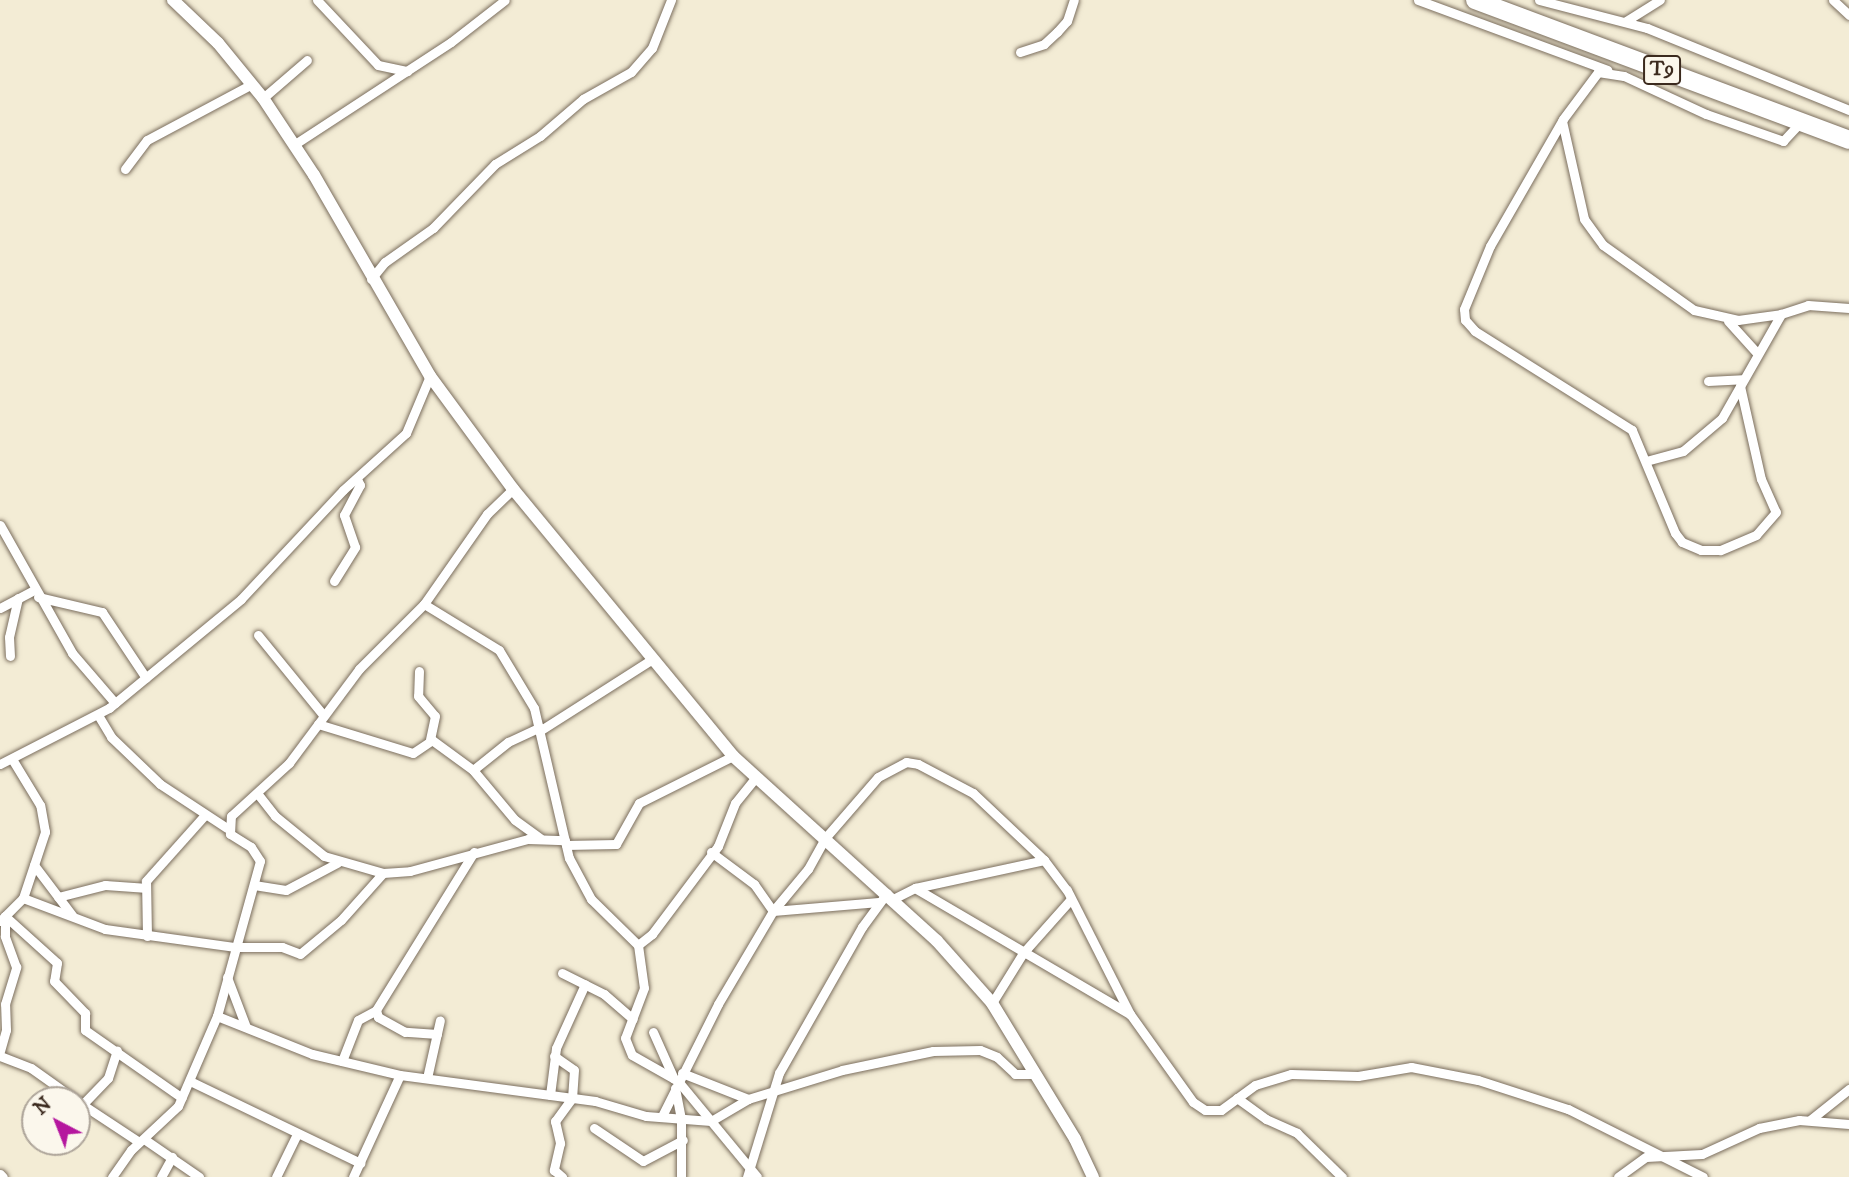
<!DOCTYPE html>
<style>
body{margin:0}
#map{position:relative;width:1849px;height:1177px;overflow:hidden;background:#f3ecd5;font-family:"IM FELL DW Pica",serif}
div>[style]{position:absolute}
.roads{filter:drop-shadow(0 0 2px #7b6e5e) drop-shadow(0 0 2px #7b6e5e)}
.street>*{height:9px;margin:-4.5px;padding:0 4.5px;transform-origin:4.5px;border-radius:4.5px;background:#fff}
.secondary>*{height:12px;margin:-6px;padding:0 6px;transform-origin:6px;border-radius:6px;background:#fff}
.highway>*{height:18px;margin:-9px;padding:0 9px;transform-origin:9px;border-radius:9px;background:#fff}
span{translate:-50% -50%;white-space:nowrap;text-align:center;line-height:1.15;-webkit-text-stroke:5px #fbf7ec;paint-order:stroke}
.shield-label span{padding:2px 5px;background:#fbf7ec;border:2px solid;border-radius:5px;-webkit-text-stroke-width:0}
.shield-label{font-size:19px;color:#3b2a1e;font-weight:700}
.north{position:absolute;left:21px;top:1086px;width:70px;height:70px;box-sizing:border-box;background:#fbf7ec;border:2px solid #aea59a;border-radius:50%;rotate:318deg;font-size:19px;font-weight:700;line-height:28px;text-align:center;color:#3b2a1e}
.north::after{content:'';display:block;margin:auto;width:24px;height:32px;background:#b5179e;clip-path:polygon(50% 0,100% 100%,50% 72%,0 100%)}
</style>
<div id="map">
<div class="roads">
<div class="street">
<i style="left:317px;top:0;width:89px;rotate:46.8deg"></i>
<i style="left:378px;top:65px;width:30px;rotate:12deg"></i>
<i style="left:1418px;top:0;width:202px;rotate:20.3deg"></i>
<i style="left:1539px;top:0;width:112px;rotate:14.5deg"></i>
<i style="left:1647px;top:28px;width:218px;rotate:22.1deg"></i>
<i style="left:1833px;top:0;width:22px;rotate:43deg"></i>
<i style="left:1626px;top:21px;width:40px;rotate:-32deg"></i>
<i style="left:1020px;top:52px;width:25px;rotate:-18deg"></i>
<i style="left:1044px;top:44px;width:18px;rotate:-43deg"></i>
<i style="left:1057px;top:32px;width:15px;rotate:-48deg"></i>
<i style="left:1067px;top:21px;width:22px;rotate:-72deg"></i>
<i style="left:263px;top:98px;width:58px;rotate:-40.8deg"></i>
<i style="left:1562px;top:121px;width:100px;rotate:77.3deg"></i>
<i style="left:1584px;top:219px;width:32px;rotate:54deg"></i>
<i style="left:1603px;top:245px;width:112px;rotate:35.5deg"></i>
<i style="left:1694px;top:310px;width:45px;rotate:12.8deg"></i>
<i style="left:1738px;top:320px;width:43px;rotate:-7.9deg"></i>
<i style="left:295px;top:144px;width:186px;rotate:-33.2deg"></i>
<i style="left:451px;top:42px;width:68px;rotate:-37.9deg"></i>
<i style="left:125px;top:169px;width:36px;rotate:-53deg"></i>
<i style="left:147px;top:140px;width:119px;rotate:-28.1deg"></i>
<i style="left:371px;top:279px;width:22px;rotate:-51deg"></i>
<i style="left:385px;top:262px;width:59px;rotate:-35.3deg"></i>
<i style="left:433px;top:228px;width:89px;rotate:-45.9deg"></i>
<i style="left:495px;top:164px;width:53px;rotate:-31.9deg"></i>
<i style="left:540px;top:136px;width:57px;rotate:-40.7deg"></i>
<i style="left:583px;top:99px;width:55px;rotate:-29.4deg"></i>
<i style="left:631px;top:72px;width:32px;rotate:-49deg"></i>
<i style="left:652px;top:48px;width:52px;rotate:-68.4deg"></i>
<i style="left:1728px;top:321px;width:43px;rotate:47.8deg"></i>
<i style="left:1708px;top:381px;width:34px;rotate:-3deg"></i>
<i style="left:1740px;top:386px;width:95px;rotate:77.3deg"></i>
<i style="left:1761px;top:479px;width:36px;rotate:66deg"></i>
<i style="left:1776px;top:512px;width:30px;rotate:131deg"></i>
<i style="left:1756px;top:535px;width:39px;rotate:157deg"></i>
<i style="left:1720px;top:550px;width:19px;rotate:180deg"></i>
<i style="left:1701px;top:550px;width:21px;rotate:-157deg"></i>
<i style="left:1682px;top:542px;width:11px;rotate:-128deg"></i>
<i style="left:1675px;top:533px;width:112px;rotate:-112.7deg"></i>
<i style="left:1632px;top:430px;width:186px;rotate:-147.8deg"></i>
<i style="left:1475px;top:331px;width:15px;rotate:-132deg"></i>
<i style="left:1465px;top:320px;width:11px;rotate:-95deg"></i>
<i style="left:1464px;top:309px;width:68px;rotate:-67.6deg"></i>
<i style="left:1490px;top:246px;width:146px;rotate:-60.1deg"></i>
<i style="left:1563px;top:119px;width:59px;rotate:-53.3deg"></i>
<i style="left:1598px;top:72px;width:26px;rotate:9deg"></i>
<i style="left:1624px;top:76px;width:90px;rotate:24.9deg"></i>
<i style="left:1706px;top:114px;width:82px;rotate:19.3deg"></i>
<i style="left:1783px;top:141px;width:26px;rotate:-47deg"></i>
<i style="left:1646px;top:461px;width:38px;rotate:-15deg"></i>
<i style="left:1683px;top:451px;width:51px;rotate:-40.2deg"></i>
<i style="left:1722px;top:418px;width:120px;rotate:-60.4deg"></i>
<i style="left:1781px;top:314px;width:28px;rotate:-18deg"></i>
<i style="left:1808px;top:305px;width:41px;rotate:4.2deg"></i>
<i style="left:0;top:525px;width:147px;rotate:60.6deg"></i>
<i style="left:72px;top:653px;width:66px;rotate:49.3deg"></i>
<i style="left:334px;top:581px;width:40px;rotate:-58deg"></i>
<i style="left:355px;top:547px;width:34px;rotate:-109deg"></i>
<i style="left:344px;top:515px;width:34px;rotate:-62deg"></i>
<i style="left:360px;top:485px;width:7px;rotate:-117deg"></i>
<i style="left:38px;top:597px;width:66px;rotate:13.2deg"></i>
<i style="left:102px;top:612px;width:79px;rotate:56.3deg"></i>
<i style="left:424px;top:604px;width:88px;rotate:31.5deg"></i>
<i style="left:499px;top:650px;width:68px;rotate:58.9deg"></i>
<i style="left:534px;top:708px;width:154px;rotate:76.9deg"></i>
<i style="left:569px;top:858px;width:47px;rotate:61.8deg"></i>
<i style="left:591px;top:899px;width:66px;rotate:44.4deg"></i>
<i style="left:638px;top:945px;width:43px;rotate:82.1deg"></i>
<i style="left:644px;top:988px;width:53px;rotate:110.8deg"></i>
<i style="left:625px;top:1038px;width:18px;rotate:68deg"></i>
<i style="left:632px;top:1055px;width:53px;rotate:29.5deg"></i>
<i style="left:678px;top:1081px;width:124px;rotate:50.5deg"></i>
<i style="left:0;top:608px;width:38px;rotate:-28deg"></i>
<i style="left:258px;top:635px;width:104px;rotate:50.8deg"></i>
<i style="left:10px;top:656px;width:19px;rotate:-93deg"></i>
<i style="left:9px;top:637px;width:40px;rotate:-77deg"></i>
<i style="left:419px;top:671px;width:25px;rotate:92deg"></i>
<i style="left:418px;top:696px;width:26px;rotate:50deg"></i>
<i style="left:435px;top:716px;width:24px;rotate:102deg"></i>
<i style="left:98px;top:715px;width:26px;rotate:59deg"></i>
<i style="left:111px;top:737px;width:68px;rotate:43.8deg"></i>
<i style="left:160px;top:784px;width:80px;rotate:33.3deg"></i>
<i style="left:318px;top:724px;width:99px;rotate:17deg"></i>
<i style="left:413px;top:753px;width:23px;rotate:-34deg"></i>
<i style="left:432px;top:740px;width:51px;rotate:36.2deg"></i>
<i style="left:473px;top:770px;width:65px;rotate:50deg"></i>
<i style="left:515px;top:820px;width:31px;rotate:36deg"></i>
<i style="left:541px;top:730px;width:130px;rotate:-32.5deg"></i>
<i style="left:0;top:764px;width:123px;rotate:-27.2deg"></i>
<i style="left:109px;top:708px;width:171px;rotate:-39.5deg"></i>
<i style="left:241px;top:599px;width:149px;rotate:-46.9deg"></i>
<i style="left:343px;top:490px;width:85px;rotate:-42.1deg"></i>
<i style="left:406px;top:433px;width:62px;rotate:-67.2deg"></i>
<i style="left:473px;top:770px;width:45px;rotate:-38.7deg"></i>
<i style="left:508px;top:742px;width:35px;rotate:-25deg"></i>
<i style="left:257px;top:793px;width:29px;rotate:52deg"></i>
<i style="left:275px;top:816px;width:63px;rotate:39.2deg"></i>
<i style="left:324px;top:856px;width:61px;rotate:16.1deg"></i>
<i style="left:383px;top:873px;width:27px;rotate:-4deg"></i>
<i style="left:410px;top:871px;width:122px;rotate:-15.2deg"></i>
<i style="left:528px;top:839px;width:37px;rotate:2deg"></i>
<i style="left:566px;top:845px;width:50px;rotate:-1.1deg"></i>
<i style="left:616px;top:844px;width:47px;rotate:-60.7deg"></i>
<i style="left:639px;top:803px;width:105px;rotate:-26.6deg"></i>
<i style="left:711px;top:852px;width:54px;rotate:36.7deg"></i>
<i style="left:754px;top:884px;width:33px;rotate:55deg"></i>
<i style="left:773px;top:911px;width:106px;rotate:-4.9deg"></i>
<i style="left:34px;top:865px;width:63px;rotate:52.8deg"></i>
<i style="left:254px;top:885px;width:32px;rotate:9deg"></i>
<i style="left:286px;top:890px;width:58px;rotate:-27.9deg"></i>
<i style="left:915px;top:888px;width:249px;rotate:30.4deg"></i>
<i style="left:1130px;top:1014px;width:108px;rotate:54.4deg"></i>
<i style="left:1193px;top:1102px;width:14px;rotate:34deg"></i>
<i style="left:1205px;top:1110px;width:16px"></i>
<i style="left:1221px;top:1110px;width:42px;rotate:-36.3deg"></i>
<i style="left:1255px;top:1085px;width:38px;rotate:-17deg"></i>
<i style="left:1291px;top:1074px;width:67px;rotate:1.7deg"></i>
<i style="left:1358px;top:1076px;width:54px;rotate:-9.6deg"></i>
<i style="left:1411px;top:1067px;width:68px;rotate:11deg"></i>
<i style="left:1478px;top:1080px;width:95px;rotate:17.9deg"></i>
<i style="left:1568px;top:1109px;width:151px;rotate:26.7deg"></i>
<i style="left:58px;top:897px;width:49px;rotate:-14.3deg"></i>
<i style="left:105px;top:885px;width:39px;rotate:4deg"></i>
<i style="left:23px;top:898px;width:88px;rotate:20.7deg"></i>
<i style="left:105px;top:929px;width:130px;rotate:7.9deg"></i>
<i style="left:234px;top:947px;width:48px"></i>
<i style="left:282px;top:947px;width:19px;rotate:21deg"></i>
<i style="left:300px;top:954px;width:53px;rotate:-39.7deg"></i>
<i style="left:341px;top:920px;width:63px;rotate:-48.2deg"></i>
<i style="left:893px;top:899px;width:25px;rotate:-27deg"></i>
<i style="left:915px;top:888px;width:132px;rotate:-12.2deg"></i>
<i style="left:5px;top:916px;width:70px;rotate:42.1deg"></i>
<i style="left:57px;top:963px;width:18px;rotate:99deg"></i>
<i style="left:54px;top:981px;width:45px;rotate:45.9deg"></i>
<i style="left:85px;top:1013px;width:17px;rotate:90deg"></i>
<i style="left:85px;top:1030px;width:118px;rotate:35deg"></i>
<i style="left:0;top:921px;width:33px;rotate:-45deg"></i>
<i style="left:23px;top:898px;width:70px;rotate:-71.6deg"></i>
<i style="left:45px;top:832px;width:27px;rotate:-100deg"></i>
<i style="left:40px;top:805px;width:54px;rotate:-121.3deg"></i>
<i style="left:147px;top:936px;width:55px;rotate:-91deg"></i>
<i style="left:146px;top:881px;width:87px;rotate:-48.3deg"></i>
<i style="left:638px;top:945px;width:18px;rotate:-38deg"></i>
<i style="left:652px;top:934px;width:110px;rotate:-53.1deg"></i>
<i style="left:718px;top:846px;width:46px;rotate:-68.4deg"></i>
<i style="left:735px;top:803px;width:32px;rotate:-51deg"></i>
<i style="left:562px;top:973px;width:47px;rotate:26.6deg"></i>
<i style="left:604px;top:994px;width:38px;rotate:41deg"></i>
<i style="left:227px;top:977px;width:53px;rotate:69.2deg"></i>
<i style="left:992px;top:1003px;width:59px;rotate:-58.2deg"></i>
<i style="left:1023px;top:953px;width:72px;rotate:-48.4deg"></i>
<i style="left:217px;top:1016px;width:102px;rotate:21.8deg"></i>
<i style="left:312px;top:1054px;width:90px;rotate:13.4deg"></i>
<i style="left:400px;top:1075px;width:197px;rotate:7.6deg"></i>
<i style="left:595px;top:1101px;width:53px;rotate:16.4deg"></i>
<i style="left:646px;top:1116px;width:65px;rotate:4.4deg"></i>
<i style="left:711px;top:1121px;width:43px;rotate:-30.7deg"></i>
<i style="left:653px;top:1032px;width:51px;rotate:65.9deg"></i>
<i style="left:437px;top:1034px;width:32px;rotate:-176deg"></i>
<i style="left:405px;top:1032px;width:31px;rotate:-151deg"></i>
<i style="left:378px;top:1017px;width:7px;rotate:-106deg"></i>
<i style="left:376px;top:1010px;width:186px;rotate:-58.2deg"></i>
<i style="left:0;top:1051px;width:22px;rotate:-74deg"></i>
<i style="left:6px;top:1030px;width:26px;rotate:-92deg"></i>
<i style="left:5px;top:1004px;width:39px;rotate:-73deg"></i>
<i style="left:16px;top:967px;width:33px;rotate:-110deg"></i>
<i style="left:5px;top:936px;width:20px;rotate:-90deg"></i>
<i style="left:0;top:1056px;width:33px;rotate:21deg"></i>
<i style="left:31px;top:1068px;width:55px;rotate:35.4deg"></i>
<i style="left:554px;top:1056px;width:24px;rotate:35deg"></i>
<i style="left:574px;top:1070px;width:28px;rotate:94deg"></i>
<i style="left:572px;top:1098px;width:29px;rotate:126deg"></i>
<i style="left:555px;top:1121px;width:23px;rotate:77deg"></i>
<i style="left:560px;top:1143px;width:28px;rotate:103deg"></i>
<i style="left:554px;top:1170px;width:11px;rotate:41deg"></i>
<i style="left:342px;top:1061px;width:44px;rotate:-68.7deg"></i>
<i style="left:358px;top:1020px;width:19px;rotate:-28deg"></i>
<i style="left:682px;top:1073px;width:71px;rotate:21.5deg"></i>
<i style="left:748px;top:1099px;width:98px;rotate:-17.1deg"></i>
<i style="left:842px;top:1070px;width:93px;rotate:-11.8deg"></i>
<i style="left:933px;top:1051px;width:47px;rotate:-1.2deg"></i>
<i style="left:980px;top:1050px;width:18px;rotate:22deg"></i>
<i style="left:997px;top:1057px;width:25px;rotate:43deg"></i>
<i style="left:1015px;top:1074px;width:19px"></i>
<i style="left:427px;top:1078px;width:59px;rotate:-77.4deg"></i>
<i style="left:192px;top:1082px;width:187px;rotate:25.7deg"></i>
<i style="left:675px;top:1088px;width:32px;rotate:79deg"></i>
<i style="left:681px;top:1119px;width:58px;rotate:90deg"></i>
<i style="left:550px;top:1095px;width:47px;rotate:-82.7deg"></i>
<i style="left:556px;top:1048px;width:70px;rotate:-65.6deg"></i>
<i style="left:1237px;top:1098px;width:36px;rotate:36deg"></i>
<i style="left:1266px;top:1119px;width:34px;rotate:24deg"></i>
<i style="left:1297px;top:1133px;width:63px;rotate:44.4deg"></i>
<i style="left:77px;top:1101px;width:74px;rotate:33.5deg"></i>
<i style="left:81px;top:1106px;width:39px;rotate:-46deg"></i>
<i style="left:108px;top:1078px;width:29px;rotate:-72deg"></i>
<i style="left:662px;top:1116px;width:125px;rotate:-63.4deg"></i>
<i style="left:718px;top:1004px;width:108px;rotate:-59.4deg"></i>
<i style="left:773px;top:911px;width:55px;rotate:-50.2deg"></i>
<i style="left:808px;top:869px;width:37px;rotate:-61deg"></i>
<i style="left:826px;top:837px;width:79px;rotate:-49.1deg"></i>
<i style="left:878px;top:777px;width:32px;rotate:-28deg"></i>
<i style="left:906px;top:762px;width:12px;rotate:9deg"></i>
<i style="left:918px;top:764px;width:62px;rotate:27.8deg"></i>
<i style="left:973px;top:793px;width:98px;rotate:43.3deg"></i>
<i style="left:1044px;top:860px;width:38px;rotate:53deg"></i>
<i style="left:1067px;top:890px;width:139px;rotate:63.1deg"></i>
<i style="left:1810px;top:1120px;width:50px;rotate:-38.5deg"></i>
<i style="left:594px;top:1128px;width:59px;rotate:34deg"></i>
<i style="left:643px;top:1161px;width:45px;rotate:-27.7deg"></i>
<i style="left:144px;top:1139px;width:67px;rotate:34.6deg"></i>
<i style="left:0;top:1174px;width:4px;rotate:45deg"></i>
<i style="left:112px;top:1177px;width:33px;rotate:-55deg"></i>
<i style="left:131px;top:1150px;width:64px;rotate:-43.1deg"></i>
<i style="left:178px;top:1106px;width:98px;rotate:-66.6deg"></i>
<i style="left:217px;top:1016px;width:161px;rotate:-74.5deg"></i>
<i style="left:260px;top:861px;width:17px;rotate:-123deg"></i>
<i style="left:251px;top:847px;width:25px;rotate:-148deg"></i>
<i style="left:230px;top:834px;width:18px;rotate:-87deg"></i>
<i style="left:231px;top:816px;width:79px;rotate:-42.4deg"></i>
<i style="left:289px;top:763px;width:117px;rotate:-53.3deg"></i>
<i style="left:359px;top:669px;width:92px;rotate:-45deg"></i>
<i style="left:424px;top:604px;width:110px;rotate:-55deg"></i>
<i style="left:487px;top:514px;width:36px;rotate:-44deg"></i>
<i style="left:161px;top:1177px;width:23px;rotate:-61deg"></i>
<i style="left:276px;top:1177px;width:46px;rotate:-64deg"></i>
<i style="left:353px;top:1177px;width:112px;rotate:-65.3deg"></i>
<i style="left:747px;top:1177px;width:109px;rotate:-72.9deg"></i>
<i style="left:779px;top:1073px;width:168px;rotate:-60.4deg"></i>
<i style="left:862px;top:927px;width:42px;rotate:-53.7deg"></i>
<i style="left:1618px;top:1177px;width:34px;rotate:-36deg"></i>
<i style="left:1646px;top:1157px;width:56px;rotate:-3.1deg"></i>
<i style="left:1702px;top:1154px;width:63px;rotate:-24.5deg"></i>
<i style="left:1759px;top:1128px;width:41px;rotate:-11.3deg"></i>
<i style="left:1799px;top:1120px;width:50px;rotate:4.6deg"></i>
</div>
<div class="secondary">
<i style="left:173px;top:0;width:62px;rotate:43.7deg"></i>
<i style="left:218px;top:43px;width:71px;rotate:50.7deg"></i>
<i style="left:263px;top:98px;width:92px;rotate:56.5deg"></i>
<i style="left:314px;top:175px;width:232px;rotate:60deg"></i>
<i style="left:430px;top:376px;width:140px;rotate:53.7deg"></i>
<i style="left:513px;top:489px;width:346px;rotate:50.5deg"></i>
<i style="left:733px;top:756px;width:275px;rotate:42.2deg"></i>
<i style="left:937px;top:941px;width:83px;rotate:48.4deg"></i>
<i style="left:992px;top:1003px;width:159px;rotate:58.6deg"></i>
<i style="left:1075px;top:1139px;width:42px;rotate:64.7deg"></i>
</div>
<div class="highway">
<i style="left:1475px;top:0;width:399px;rotate:20.5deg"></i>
</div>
</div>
<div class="shield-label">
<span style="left:1662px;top:70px">T9</span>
</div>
<div class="north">N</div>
</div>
